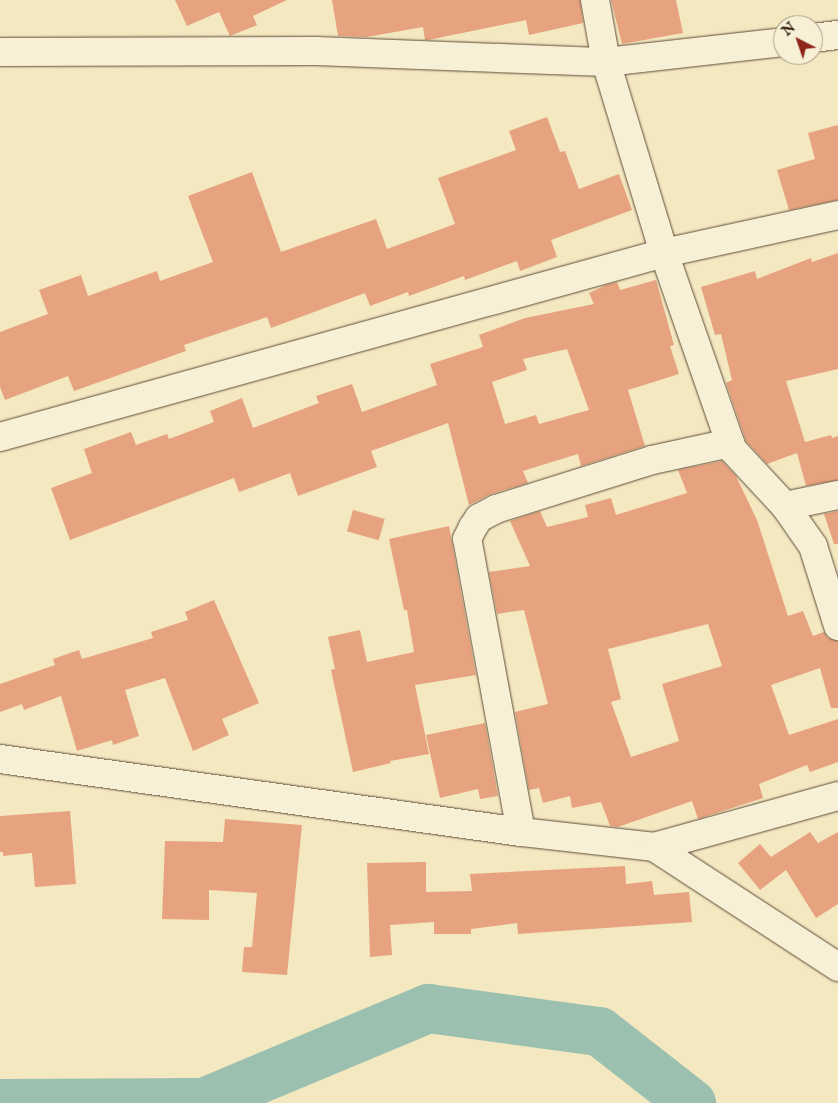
<!DOCTYPE html>
<style>
body{margin:0}
#map{position:relative;width:838px;height:1103px;overflow:hidden;background:#f3e8c0;font-family:"IM FELL English",serif}
div>[style]{position:absolute}
.river>*{height:49px;margin:-24.5px;padding:0 24.5px;transform-origin:24.5px;border-radius:24.5px;background:#9bc0b0}
.building>*{inset:0;background:#e7a37f;transform-origin:0 0}
.roads{filter:drop-shadow(0 0 1px #5f4b38) drop-shadow(0 0 1px #5f4b38)}
.street>*{height:28px;margin:-14px;padding:0 14px;transform-origin:14px;border-radius:14px;background:#f7f0d6}
.secondary>*{height:28px;margin:-14px;padding:0 14px;transform-origin:14px;border-radius:14px;background:#f7f0d6}
span{translate:-50% -50%;white-space:nowrap;text-align:center;line-height:1.15;-webkit-text-stroke:4.5px #f7f0d6;paint-order:stroke}
.north{position:absolute;left:773px;top:15px;width:50px;height:50px;box-sizing:border-box;background:#f7f0d6;border:1px solid #a79985;border-radius:50%;rotate:319deg;font-size:14px;font-weight:700;line-height:20px;text-align:center;color:#2e170b}
.north::after{content:'';display:block;margin:auto;width:18px;height:22px;background:#8f2418;clip-path:polygon(50% 0,100% 100%,50% 72%,0 100%)}
</style>
<div id="map">
<div class="river">
<i style="left:0;top:1103px;width:203px;rotate:-0.3deg"></i>
<i style="left:203px;top:1102px;width:244px;rotate:-22.7deg"></i>
<i style="left:428px;top:1008px;width:173px;rotate:7.7deg"></i>
<i style="left:599px;top:1031px;width:117px;rotate:38deg"></i>
</div>
<div class="building">
<i style="clip-path:polygon(175px 0,287px 0,253px 16px,257px 25px,230px 36px,219px 12px,187px 26px)"></i>
<i style="clip-path:polygon(332px 0,580px 0,583px 23px,529px 35px,526px 20px,428px 40px,425px 40px,423px 27px,367px 37px,338px 36px)"></i>
<i style="clip-path:polygon(611px 0,676px 0,683px 33px,622px 44px)"></i>
<i style="clip-path:polygon(547px 117px,560px 152px,565px 151px,579px 189px,619px 174px,632px 210px,551px 240px,557px 257px,520px 271px,517px 261px,465px 280px,464px 276px,409px 296px,408px 292px,370px 306px,365px 293px,271px 328px,267px 317px,184px 345px,186px 351px,74px 391px,68px 376px,5px 400px,0 387px,0 332px,48px 314px,39px 290px,81px 275px,88px 296px,157px 271px,160px 281px,213px 262px,188px 196px,252px 172px,281px 252px,376px 219px,387px 249px,455px 224px,438px 178px,516px 150px,509px 131px)"></i>
<i style="clip-path:polygon(838px 125px,838px 200px,789px 210px,777px 170px,815px 159px,808px 133px)"></i>
<i style="clip-path:polygon(838px 253px,838px 369px,786px 381px,805px 442px,831px 435px,832px 438px,838px 436px,838px 480px,806px 486px,797px 453px,767px 464px,746px 441px,726px 383px,732px 380px,721px 334px,715px 335px,701px 287px,755px 271px,757px 279px,811px 258px,812px 262px)"></i>
<i style="clip-path:polygon(evenodd,656px 280px,674px 345px,670px 346px,679px 374px,628px 390px,645px 446px,581px 466px,578px 454px,523px 471px,528px 483px,491px 494px,469px 505px,448px 423px,371px 451px,377px 467px,298px 496px,290px 473px,239px 492px,234px 478px,70px 540px,51px 488px,92px 473px,84px 449px,131px 432px,136px 445px,167px 434px,169px 439px,214px 422px,210px 411px,242px 398px,253px 428px,319px 403px,316px 396px,352px 384px,362px 412px,437px 385px,430px 364px,483px 347px,479px 335px,525px 318px,594px 304px,589px 293px,606px 285px,617px 282px,620px 290px,656px 280px,567px 349px,589px 410px,539px 424px,536px 415px,505px 424px,492px 382px,527px 370px,523px 359px,567px 349px)"></i>
<i style="clip-path:polygon(evenodd,722px 461px,736px 476px,757px 520px,788px 616px,803px 611px,813px 636px,824px 632px,828px 638px,838px 641px,838px 708px,831px 708px,820px 668px,771px 685px,789px 735px,838px 719px,838px 762px,810px 772px,807px 765px,759px 784px,763px 798px,698px 819px,692px 801px,618px 827px,610px 826px,601px 802px,572px 808px,570px 796px,543px 803px,539px 788px,529px 790px,515px 712px,548px 704px,524px 610px,497px 614px,489px 572px,530px 566px,510px 521px,540px 511px,547px 527px,588px 517px,585px 505px,611px 498px,616px 515px,687px 493px,678px 470px,722px 461px,708px 624px,722px 666px,662px 684px,679px 741px,631px 757px,611px 702px,621px 699px,608px 649px,708px 624px)"></i>
<i style="left:353px;top:510px;width:33px;height:22px;rotate:16deg"></i>
<i style="clip-path:polygon(838px 511px,838px 544px,834px 544px,824px 514px)"></i>
<i style="clip-path:polygon(449px 526px,476px 675px,415px 685px,429px 754px,390px 761px,391px 763px,353px 772px,331px 670px,335px 669px,328px 637px,360px 630px,367px 662px,414px 652px,407px 610px,404px 610px,389px 539px)"></i>
<i style="clip-path:polygon(214px 600px,259px 703px,222px 719px,229px 735px,193px 751px,165px 678px,125px 690px,139px 736px,113px 745px,112px 740px,77px 751px,61px 696px,24px 710px,22px 704px,0 712px,0 684px,55px 665px,53px 659px,79px 650px,82px 659px,153px 638px,151px 632px,188px 620px,185px 612px)"></i>
<i style="clip-path:polygon(485px 723px,498px 796px,480px 799px,478px 789px,440px 798px,426px 735px)"></i>
<i style="clip-path:polygon(70px 811px,76px 884px,35px 887px,32px 853px,3px 856px,3px 852px,0 852px,0 816px)"></i>
<i style="clip-path:polygon(225px 819px,302px 825px,287px 975px,242px 972px,244px 947px,252px 947px,257px 893px,209px 890px,209px 920px,162px 919px,165px 841px,223px 842px)"></i>
<i style="clip-path:polygon(810px 832px,818px 843px,838px 832px,838px 904px,816px 918px,786px 870px,760px 890px,738px 863px,760px 844px,771px 857px)"></i>
<i style="clip-path:polygon(426px 862px,426px 892px,472px 891px,470px 874px,625px 866px,626px 884px,652px 881px,654px 895px,689px 892px,692px 922px,518px 934px,517px 923px,471px 929px,471px 934px,434px 934px,434px 922px,390px 925px,392px 955px,370px 957px,367px 863px)"></i>
</div>
<div class="roads">
<div class="street">
<i style="left:595px;top:0;width:63px;rotate:79.9deg"></i>
<i style="left:606px;top:62px;width:200px;rotate:73.1deg"></i>
<i style="left:664px;top:253px;width:201px;rotate:70.8deg"></i>
<i style="left:730px;top:443px;width:8px;rotate:67deg"></i>
<i style="left:733px;top:450px;width:76px;rotate:47.1deg"></i>
<i style="left:785px;top:506px;width:49px;rotate:55deg"></i>
<i style="left:813px;top:546px;width:84px;rotate:72.6deg"></i>
<i style="left:813px;top:38px;width:25px;rotate:-7deg"></i>
<i style="left:0;top:52px;width:316px;rotate:-0.2deg"></i>
<i style="left:316px;top:51px;width:290px;rotate:2.2deg"></i>
<i style="left:606px;top:62px;width:178px;rotate:-6.4deg"></i>
<i style="left:0;top:437px;width:689px;rotate:-15.49deg"></i>
<i style="left:664px;top:253px;width:178px;rotate:-12.3deg"></i>
<i style="left:785px;top:506px;width:54px;rotate:-11.7deg"></i>
<i style="left:521px;top:832px;width:298px;rotate:-100.4deg"></i>
<i style="left:467px;top:539px;width:13px;rotate:-63deg"></i>
<i style="left:473px;top:527px;width:11px;rotate:-56deg"></i>
<i style="left:479px;top:518px;width:19px;rotate:-28deg"></i>
<i style="left:496px;top:509px;width:164px;rotate:-17.4deg"></i>
<i style="left:652px;top:460px;width:80px;rotate:-12.3deg"></i>
<i style="left:654px;top:847px;width:191px;rotate:-15.5deg"></i>
</div>
<div class="secondary">
<i style="left:0;top:759px;width:526px;rotate:7.98deg"></i>
<i style="left:521px;top:832px;width:134px;rotate:6.4deg"></i>
<i style="left:654px;top:847px;width:220px;rotate:33.1deg"></i>
</div>
</div>
<div class="north">N</div>
</div>
